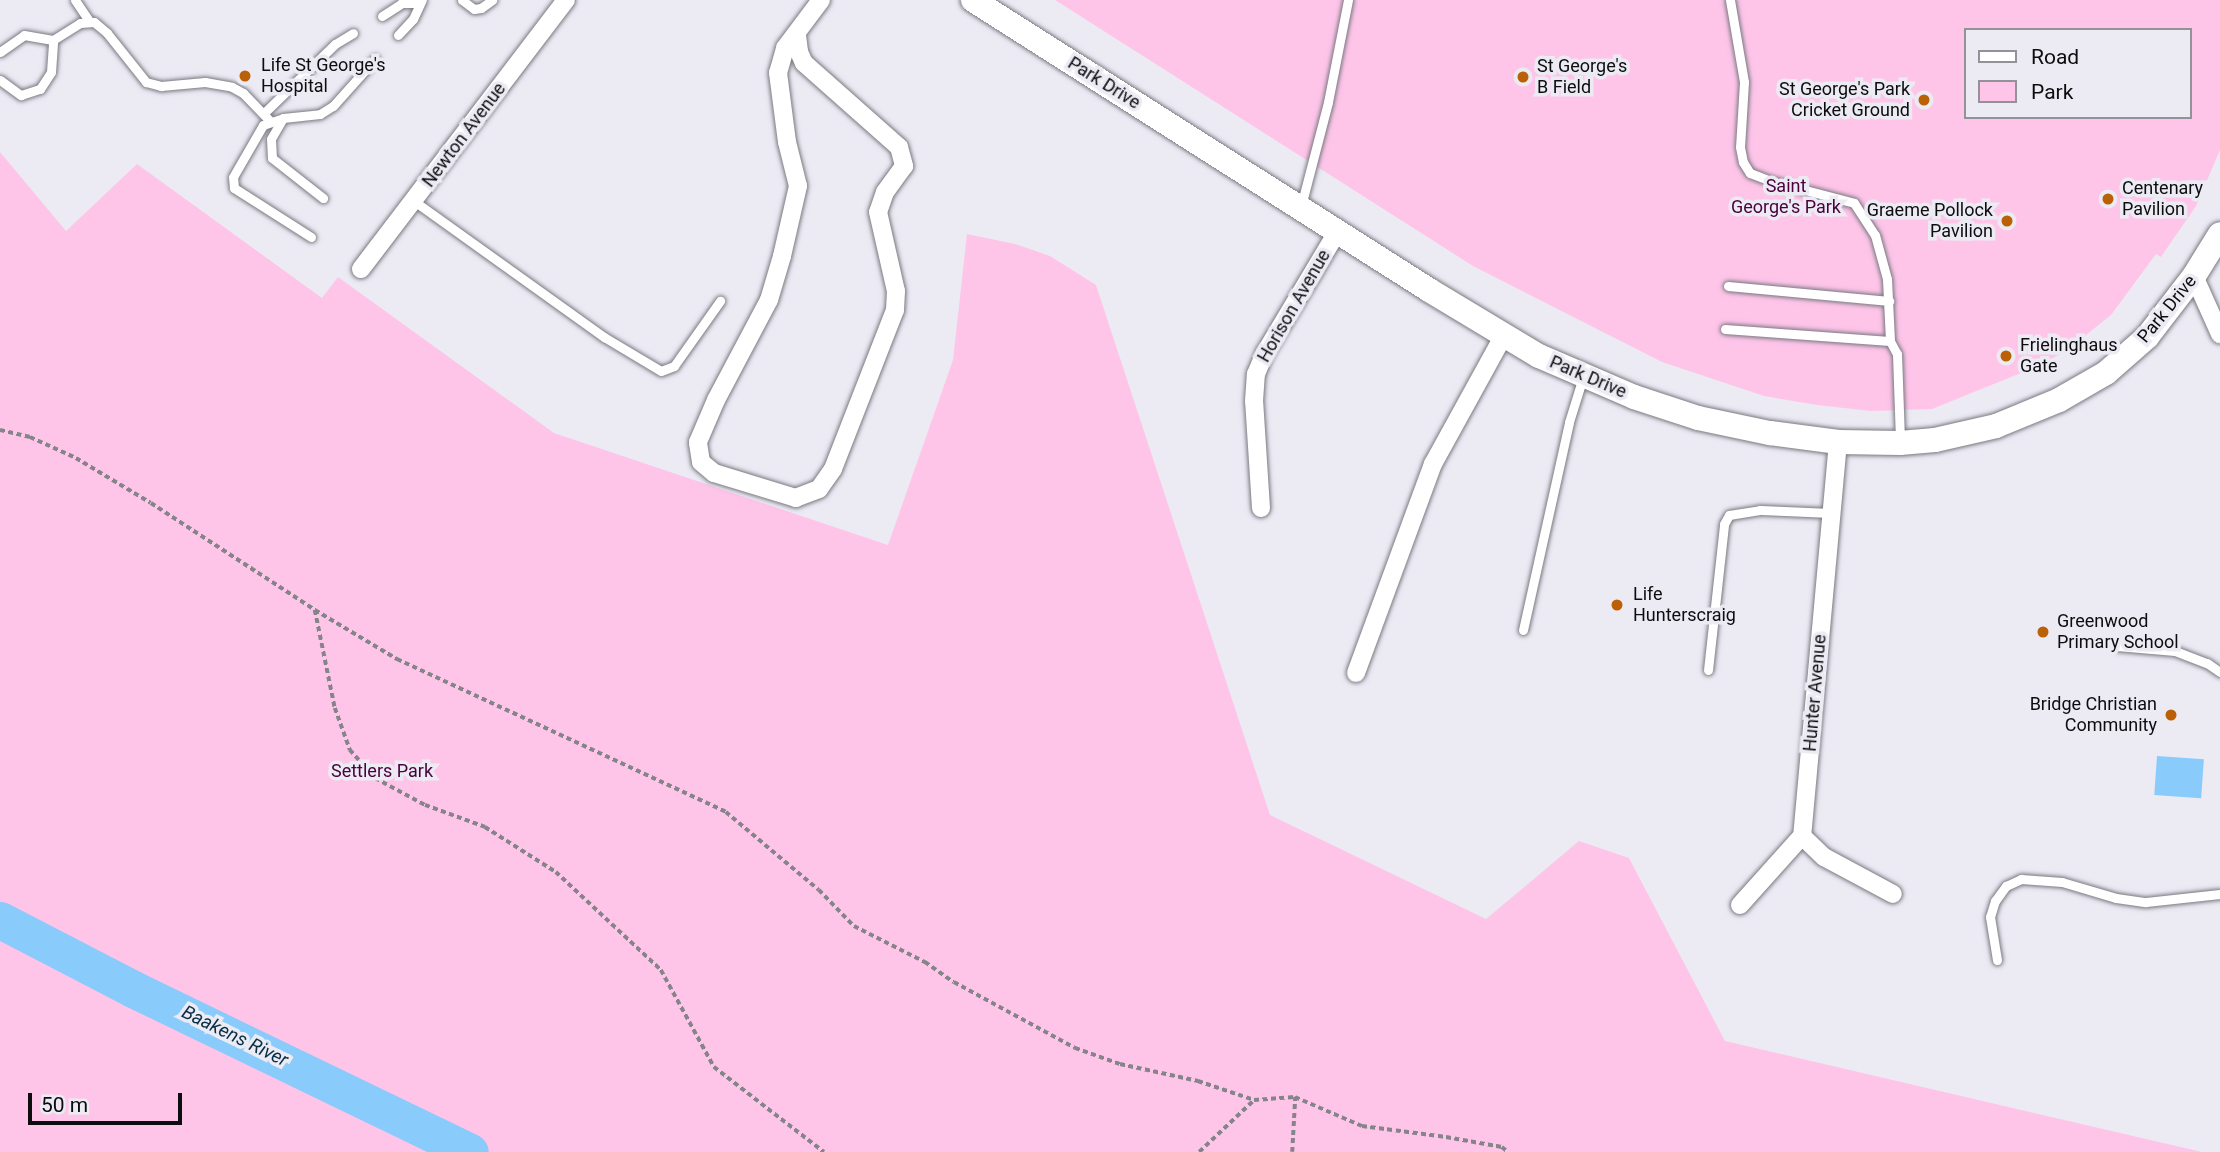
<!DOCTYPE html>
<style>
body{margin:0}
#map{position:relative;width:2220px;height:1152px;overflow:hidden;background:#ecebf4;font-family:Roboto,sans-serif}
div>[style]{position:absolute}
.green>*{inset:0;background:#fec5e9}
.water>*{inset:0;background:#89cbfb;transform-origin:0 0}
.river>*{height:37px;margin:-18.5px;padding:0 18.5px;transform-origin:18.5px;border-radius:18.5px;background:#89cbfb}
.path>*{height:3.5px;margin-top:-1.75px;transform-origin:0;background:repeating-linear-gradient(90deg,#85848a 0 5px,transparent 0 8.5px)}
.roads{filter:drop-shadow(0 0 2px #7a7981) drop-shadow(0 0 2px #7a7981)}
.lane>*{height:9px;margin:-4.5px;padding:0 4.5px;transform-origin:4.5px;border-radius:4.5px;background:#fff}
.street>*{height:18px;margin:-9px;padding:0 9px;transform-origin:9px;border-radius:9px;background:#fff}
.secondary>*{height:24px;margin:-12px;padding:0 12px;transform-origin:12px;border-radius:12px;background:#fff}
.dots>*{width:19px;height:19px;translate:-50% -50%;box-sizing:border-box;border:4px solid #ecebf4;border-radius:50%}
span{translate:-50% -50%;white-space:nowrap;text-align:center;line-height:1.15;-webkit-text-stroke:7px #ecebf4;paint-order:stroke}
.poi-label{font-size:18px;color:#0d0d10}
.left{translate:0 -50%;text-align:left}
.right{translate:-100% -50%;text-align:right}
.street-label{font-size:18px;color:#0d0d10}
.park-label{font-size:18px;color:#4b013b}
.water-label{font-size:19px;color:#082e46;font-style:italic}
.legend{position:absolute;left:1964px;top:28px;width:228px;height:91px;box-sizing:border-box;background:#ecebf4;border:2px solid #939299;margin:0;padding:9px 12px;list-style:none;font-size:21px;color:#0d0d10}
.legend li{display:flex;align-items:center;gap:14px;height:35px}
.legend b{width:35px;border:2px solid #939299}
.scale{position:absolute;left:28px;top:1093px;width:154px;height:32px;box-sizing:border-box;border:4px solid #0d0d10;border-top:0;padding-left:9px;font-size:21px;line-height:24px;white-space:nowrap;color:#0d0d10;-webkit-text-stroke:5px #ecebf4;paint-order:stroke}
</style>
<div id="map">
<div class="green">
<i style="clip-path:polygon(evenodd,1055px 0,2220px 0,2220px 150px,2196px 206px,2161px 257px,2156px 254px,2111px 315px,2066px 351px,2036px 367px,1932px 409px,1871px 411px,1817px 405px,1764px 396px,1662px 362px,1473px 266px,1055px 0,1966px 30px,2190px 30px,2190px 117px,1966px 117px,1966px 30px)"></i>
<i style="clip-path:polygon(0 152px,66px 231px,137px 164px,322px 298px,338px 277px,554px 433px,888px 545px,953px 360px,967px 234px,1015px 244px,1050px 256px,1096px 285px,1270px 815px,1486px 919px,1579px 841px,1629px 858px,1725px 1041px,2202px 1152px,0 1152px)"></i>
</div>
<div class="water">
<i style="left:2157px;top:756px;width:47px;height:39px;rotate:4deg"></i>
</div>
<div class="river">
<i style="left:0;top:920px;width:150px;rotate:27.4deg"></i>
<i style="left:133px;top:989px;width:374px;rotate:25.8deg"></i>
</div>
<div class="path">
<i style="left:0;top:430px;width:31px;rotate:13deg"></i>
<i style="left:30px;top:437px;width:51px;rotate:24.5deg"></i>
<i style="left:76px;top:458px;width:87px;rotate:31deg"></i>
<i style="left:151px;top:503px;width:196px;rotate:33.1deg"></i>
<i style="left:315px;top:610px;width:100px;rotate:78.5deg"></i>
<i style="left:335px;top:708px;width:45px;rotate:70.3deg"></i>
<i style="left:350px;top:750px;width:38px;rotate:48deg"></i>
<i style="left:375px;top:778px;width:57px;rotate:28.4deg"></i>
<i style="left:425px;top:805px;width:64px;rotate:20.1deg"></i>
<i style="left:485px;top:827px;width:84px;rotate:32.4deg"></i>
<i style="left:556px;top:872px;width:144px;rotate:43deg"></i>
<i style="left:661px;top:970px;width:111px;rotate:61.3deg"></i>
<i style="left:714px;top:1067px;width:139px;rotate:37.7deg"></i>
<i style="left:315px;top:610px;width:96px;rotate:30.9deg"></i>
<i style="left:397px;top:659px;width:363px;rotate:24.9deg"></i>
<i style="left:726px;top:812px;width:121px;rotate:40deg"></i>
<i style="left:819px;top:890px;width:50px;rotate:45.8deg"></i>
<i style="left:854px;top:926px;width:80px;rotate:26.9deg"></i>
<i style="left:925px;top:962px;width:35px;rotate:35deg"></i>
<i style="left:954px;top:982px;width:138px;rotate:28.6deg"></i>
<i style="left:1075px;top:1048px;width:48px;rotate:19.6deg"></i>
<i style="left:1120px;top:1064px;width:80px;rotate:12.3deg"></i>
<i style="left:1198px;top:1081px;width:59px;rotate:18.7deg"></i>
<i style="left:1254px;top:1100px;width:41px;rotate:-4.2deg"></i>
<i style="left:1295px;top:1097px;width:73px;rotate:23.4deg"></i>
<i style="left:1362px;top:1126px;width:85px;rotate:7.5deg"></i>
<i style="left:1446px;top:1137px;width:57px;rotate:10.1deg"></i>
<i style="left:1502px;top:1147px;width:8px;rotate:40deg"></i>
<i style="left:1199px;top:1152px;width:76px;rotate:-43.4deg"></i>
<i style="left:1292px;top:1152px;width:55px;rotate:-86.9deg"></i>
</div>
<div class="roads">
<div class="lane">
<i style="left:75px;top:0;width:25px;rotate:56deg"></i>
<i style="left:462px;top:0;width:15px;rotate:37deg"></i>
<i style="left:474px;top:9px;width:7px;rotate:-8deg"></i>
<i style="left:481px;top:8px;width:14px;rotate:-36deg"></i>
<i style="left:1730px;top:0;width:83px;rotate:80.3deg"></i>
<i style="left:1744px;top:82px;width:65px;rotate:93.5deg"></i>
<i style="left:1740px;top:147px;width:15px;rotate:79deg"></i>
<i style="left:1743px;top:162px;width:13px;rotate:58deg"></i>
<i style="left:1750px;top:173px;width:22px;rotate:21deg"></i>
<i style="left:1771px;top:181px;width:86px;rotate:14.8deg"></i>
<i style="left:1854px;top:203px;width:38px;rotate:57deg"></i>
<i style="left:1875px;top:235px;width:46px;rotate:74.7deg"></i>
<i style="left:1887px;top:279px;width:62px;rotate:87.2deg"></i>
<i style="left:1890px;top:341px;width:15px;rotate:62deg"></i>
<i style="left:1897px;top:354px;width:87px;rotate:88deg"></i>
<i style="left:382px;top:16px;width:24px;rotate:-33deg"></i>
<i style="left:402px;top:3px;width:17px"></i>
<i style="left:398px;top:35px;width:22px;rotate:-47deg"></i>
<i style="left:413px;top:19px;width:21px;rotate:-65deg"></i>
<i style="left:0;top:52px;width:29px;rotate:-35deg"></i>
<i style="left:24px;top:35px;width:29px;rotate:10deg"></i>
<i style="left:53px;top:40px;width:32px;rotate:-32deg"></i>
<i style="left:80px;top:23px;width:14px;rotate:-4deg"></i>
<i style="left:94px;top:22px;width:17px;rotate:40deg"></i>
<i style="left:107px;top:33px;width:63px;rotate:51.5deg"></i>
<i style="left:146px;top:82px;width:16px;rotate:15deg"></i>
<i style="left:161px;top:86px;width:44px;rotate:-5.2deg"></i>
<i style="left:205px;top:82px;width:27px;rotate:10deg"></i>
<i style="left:232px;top:87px;width:13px;rotate:29deg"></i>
<i style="left:243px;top:93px;width:39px;rotate:46deg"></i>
<i style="left:0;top:80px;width:26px;rotate:36deg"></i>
<i style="left:21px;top:95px;width:20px;rotate:-18deg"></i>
<i style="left:40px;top:89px;width:20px;rotate:-57deg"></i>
<i style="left:51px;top:72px;width:32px;rotate:-86deg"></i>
<i style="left:264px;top:113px;width:99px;rotate:-44.2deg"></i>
<i style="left:335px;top:44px;width:21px;rotate:-31deg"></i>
<i style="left:283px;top:118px;width:24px;rotate:120deg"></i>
<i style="left:271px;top:139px;width:19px;rotate:87deg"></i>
<i style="left:272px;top:158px;width:65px;rotate:38.1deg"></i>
<i style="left:414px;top:201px;width:234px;rotate:35.6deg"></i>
<i style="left:604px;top:337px;width:66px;rotate:30.8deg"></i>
<i style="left:661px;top:371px;width:14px;rotate:-21deg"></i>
<i style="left:674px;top:366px;width:80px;rotate:-54.7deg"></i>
<i style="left:1301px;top:206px;width:107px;rotate:-75.4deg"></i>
<i style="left:1328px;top:102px;width:104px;rotate:-78.9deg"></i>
<i style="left:311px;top:237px;width:91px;rotate:-147.5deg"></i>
<i style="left:234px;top:188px;width:11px;rotate:-95deg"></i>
<i style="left:233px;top:177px;width:60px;rotate:-60deg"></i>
<i style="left:263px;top:125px;width:21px;rotate:-19deg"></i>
<i style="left:283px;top:118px;width:37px;rotate:-6deg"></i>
<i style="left:320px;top:114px;width:15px;rotate:-32deg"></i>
<i style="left:333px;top:106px;width:63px;rotate:-48.2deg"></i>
<i style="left:1728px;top:286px;width:162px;rotate:5.3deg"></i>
<i style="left:1725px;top:329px;width:165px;rotate:4.2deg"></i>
<i style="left:1523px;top:630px;width:213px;rotate:-77.5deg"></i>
<i style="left:1569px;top:422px;width:47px;rotate:-72.7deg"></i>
<i style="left:2117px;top:646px;width:58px;rotate:4.9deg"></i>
<i style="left:2175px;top:651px;width:34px;rotate:21deg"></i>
<i style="left:2207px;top:663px;width:16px;rotate:35deg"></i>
<i style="left:1708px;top:670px;width:147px;rotate:-83.7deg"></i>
<i style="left:1724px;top:524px;width:10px;rotate:-61deg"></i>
<i style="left:1729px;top:515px;width:31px;rotate:-9deg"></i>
<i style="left:1760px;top:510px;width:72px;rotate:2.4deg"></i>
<i style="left:1997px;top:960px;width:44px;rotate:-99.2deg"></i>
<i style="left:1990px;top:917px;width:17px;rotate:-73deg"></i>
<i style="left:1995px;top:901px;width:19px;rotate:-54deg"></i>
<i style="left:2006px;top:886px;width:17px;rotate:-25deg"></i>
<i style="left:2021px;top:879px;width:41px;rotate:4.2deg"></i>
<i style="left:2062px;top:882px;width:56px;rotate:16.5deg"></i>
<i style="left:2116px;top:898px;width:30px;rotate:8deg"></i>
<i style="left:2146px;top:902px;width:74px;rotate:-6.2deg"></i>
</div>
<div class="street">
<i style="left:797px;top:35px;width:17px;rotate:83deg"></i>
<i style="left:799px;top:52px;width:12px;rotate:66deg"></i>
<i style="left:804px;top:63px;width:127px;rotate:41.5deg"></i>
<i style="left:899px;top:147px;width:20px;rotate:75deg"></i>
<i style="left:904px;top:166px;width:32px;rotate:126deg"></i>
<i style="left:885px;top:192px;width:21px;rotate:109deg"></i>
<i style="left:878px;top:212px;width:81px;rotate:77.2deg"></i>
<i style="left:896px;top:291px;width:19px;rotate:93deg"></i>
<i style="left:895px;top:310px;width:171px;rotate:111.3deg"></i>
<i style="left:833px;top:469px;width:24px;rotate:125deg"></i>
<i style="left:819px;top:489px;width:25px;rotate:159deg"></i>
<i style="left:796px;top:498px;width:86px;rotate:-163deg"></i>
<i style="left:714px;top:473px;width:17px;rotate:-140deg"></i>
<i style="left:701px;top:462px;width:20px;rotate:-99deg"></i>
<i style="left:698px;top:442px;width:46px;rotate:-66.8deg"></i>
<i style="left:716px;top:400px;width:113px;rotate:-62.1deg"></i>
<i style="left:769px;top:300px;width:46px;rotate:-73.5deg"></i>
<i style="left:782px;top:256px;width:72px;rotate:-77.1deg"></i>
<i style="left:798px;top:186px;width:45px;rotate:-104deg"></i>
<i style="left:787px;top:142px;width:70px;rotate:-97.4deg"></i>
<i style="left:778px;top:73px;width:26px;rotate:-74deg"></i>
<i style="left:785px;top:48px;width:60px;rotate:-53.1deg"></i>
<i style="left:361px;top:269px;width:338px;rotate:-52.7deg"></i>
<i style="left:2194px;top:276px;width:64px;rotate:65.9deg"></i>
<i style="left:1838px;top:442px;width:396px;rotate:95.2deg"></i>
<i style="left:1802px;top:836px;width:30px;rotate:44deg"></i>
<i style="left:1824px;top:857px;width:78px;rotate:28.2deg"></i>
<i style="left:1261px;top:508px;width:107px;rotate:-93.7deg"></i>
<i style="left:1254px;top:401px;width:27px;rotate:-86deg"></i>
<i style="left:1256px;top:374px;width:23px;rotate:-67deg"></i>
<i style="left:1265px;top:353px;width:141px;rotate:-59.2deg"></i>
<i style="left:1356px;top:673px;width:223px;rotate:-69.8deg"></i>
<i style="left:1433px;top:464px;width:147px;rotate:-61.2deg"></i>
<i style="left:1740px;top:905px;width:93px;rotate:-48.1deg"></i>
</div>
<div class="secondary">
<i style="left:973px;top:0;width:540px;rotate:32.45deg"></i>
<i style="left:1429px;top:290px;width:128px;rotate:31deg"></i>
<i style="left:1539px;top:356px;width:103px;rotate:23.3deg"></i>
<i style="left:1634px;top:397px;width:67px;rotate:18.2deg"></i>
<i style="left:1698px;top:418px;width:74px;rotate:11.8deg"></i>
<i style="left:1770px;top:433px;width:69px;rotate:7.5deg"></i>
<i style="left:1838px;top:442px;width:62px;rotate:0.9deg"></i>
<i style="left:1900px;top:443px;width:35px;rotate:-5deg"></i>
<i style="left:1935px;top:440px;width:63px;rotate:-12.9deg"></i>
<i style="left:1996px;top:426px;width:68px;rotate:-22.4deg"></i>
<i style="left:2059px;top:400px;width:54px;rotate:-29.9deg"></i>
<i style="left:2106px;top:373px;width:55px;rotate:-41.3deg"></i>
<i style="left:2147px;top:337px;width:77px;rotate:-52.4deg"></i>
<i style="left:2194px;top:276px;width:49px;rotate:-58.2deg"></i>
</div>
</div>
<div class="dots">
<i style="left:245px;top:76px;background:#bb6006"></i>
<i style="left:1523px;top:77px;background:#bb6006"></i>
<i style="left:1924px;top:100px;background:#bb6006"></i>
<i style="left:2108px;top:199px;background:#bb6006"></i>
<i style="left:2007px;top:221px;background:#bb6006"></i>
<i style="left:2006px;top:356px;background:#bb6006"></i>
<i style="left:1617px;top:605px;background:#bb6006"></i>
<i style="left:2043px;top:632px;background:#bb6006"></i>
<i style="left:2171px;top:715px;background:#bb6006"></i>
</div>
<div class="poi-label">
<span class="left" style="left:261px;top:76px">Life St George's<br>Hospital</span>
<span class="left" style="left:1537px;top:77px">St George's<br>B Field</span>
<span class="right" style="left:1910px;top:100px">St George's Park<br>Cricket Ground</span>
<span class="left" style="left:2122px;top:199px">Centenary<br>Pavilion</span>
<span class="right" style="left:1993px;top:221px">Graeme Pollock<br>Pavilion</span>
<span class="left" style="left:2020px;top:356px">Frielinghaus<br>Gate</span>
<span class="left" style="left:1633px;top:605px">Life<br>Hunterscraig</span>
<span class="left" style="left:2057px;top:632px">Greenwood<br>Primary School</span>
<span class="right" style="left:2157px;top:715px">Bridge Christian<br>Community</span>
</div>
<div class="street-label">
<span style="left:1104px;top:83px;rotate:32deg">Park Drive</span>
<span style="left:464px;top:135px;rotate:-53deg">Newton Avenue</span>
<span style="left:1294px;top:306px;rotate:-60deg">Horison Avenue</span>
<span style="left:2167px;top:309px;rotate:-51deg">Park Drive</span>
<span style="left:1588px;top:377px;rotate:23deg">Park Drive</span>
<span style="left:1815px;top:693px;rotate:-85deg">Hunter Avenue</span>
</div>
<div class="park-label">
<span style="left:1786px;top:197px">Saint<br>George's Park</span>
<span style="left:382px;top:771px">Settlers Park</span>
</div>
<div class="water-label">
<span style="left:235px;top:1036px;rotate:26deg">Baakens River</span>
</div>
<ul class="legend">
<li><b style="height:9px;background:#fff"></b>Road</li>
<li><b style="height:19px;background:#fec5e9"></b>Park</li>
</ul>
<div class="scale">50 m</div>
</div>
